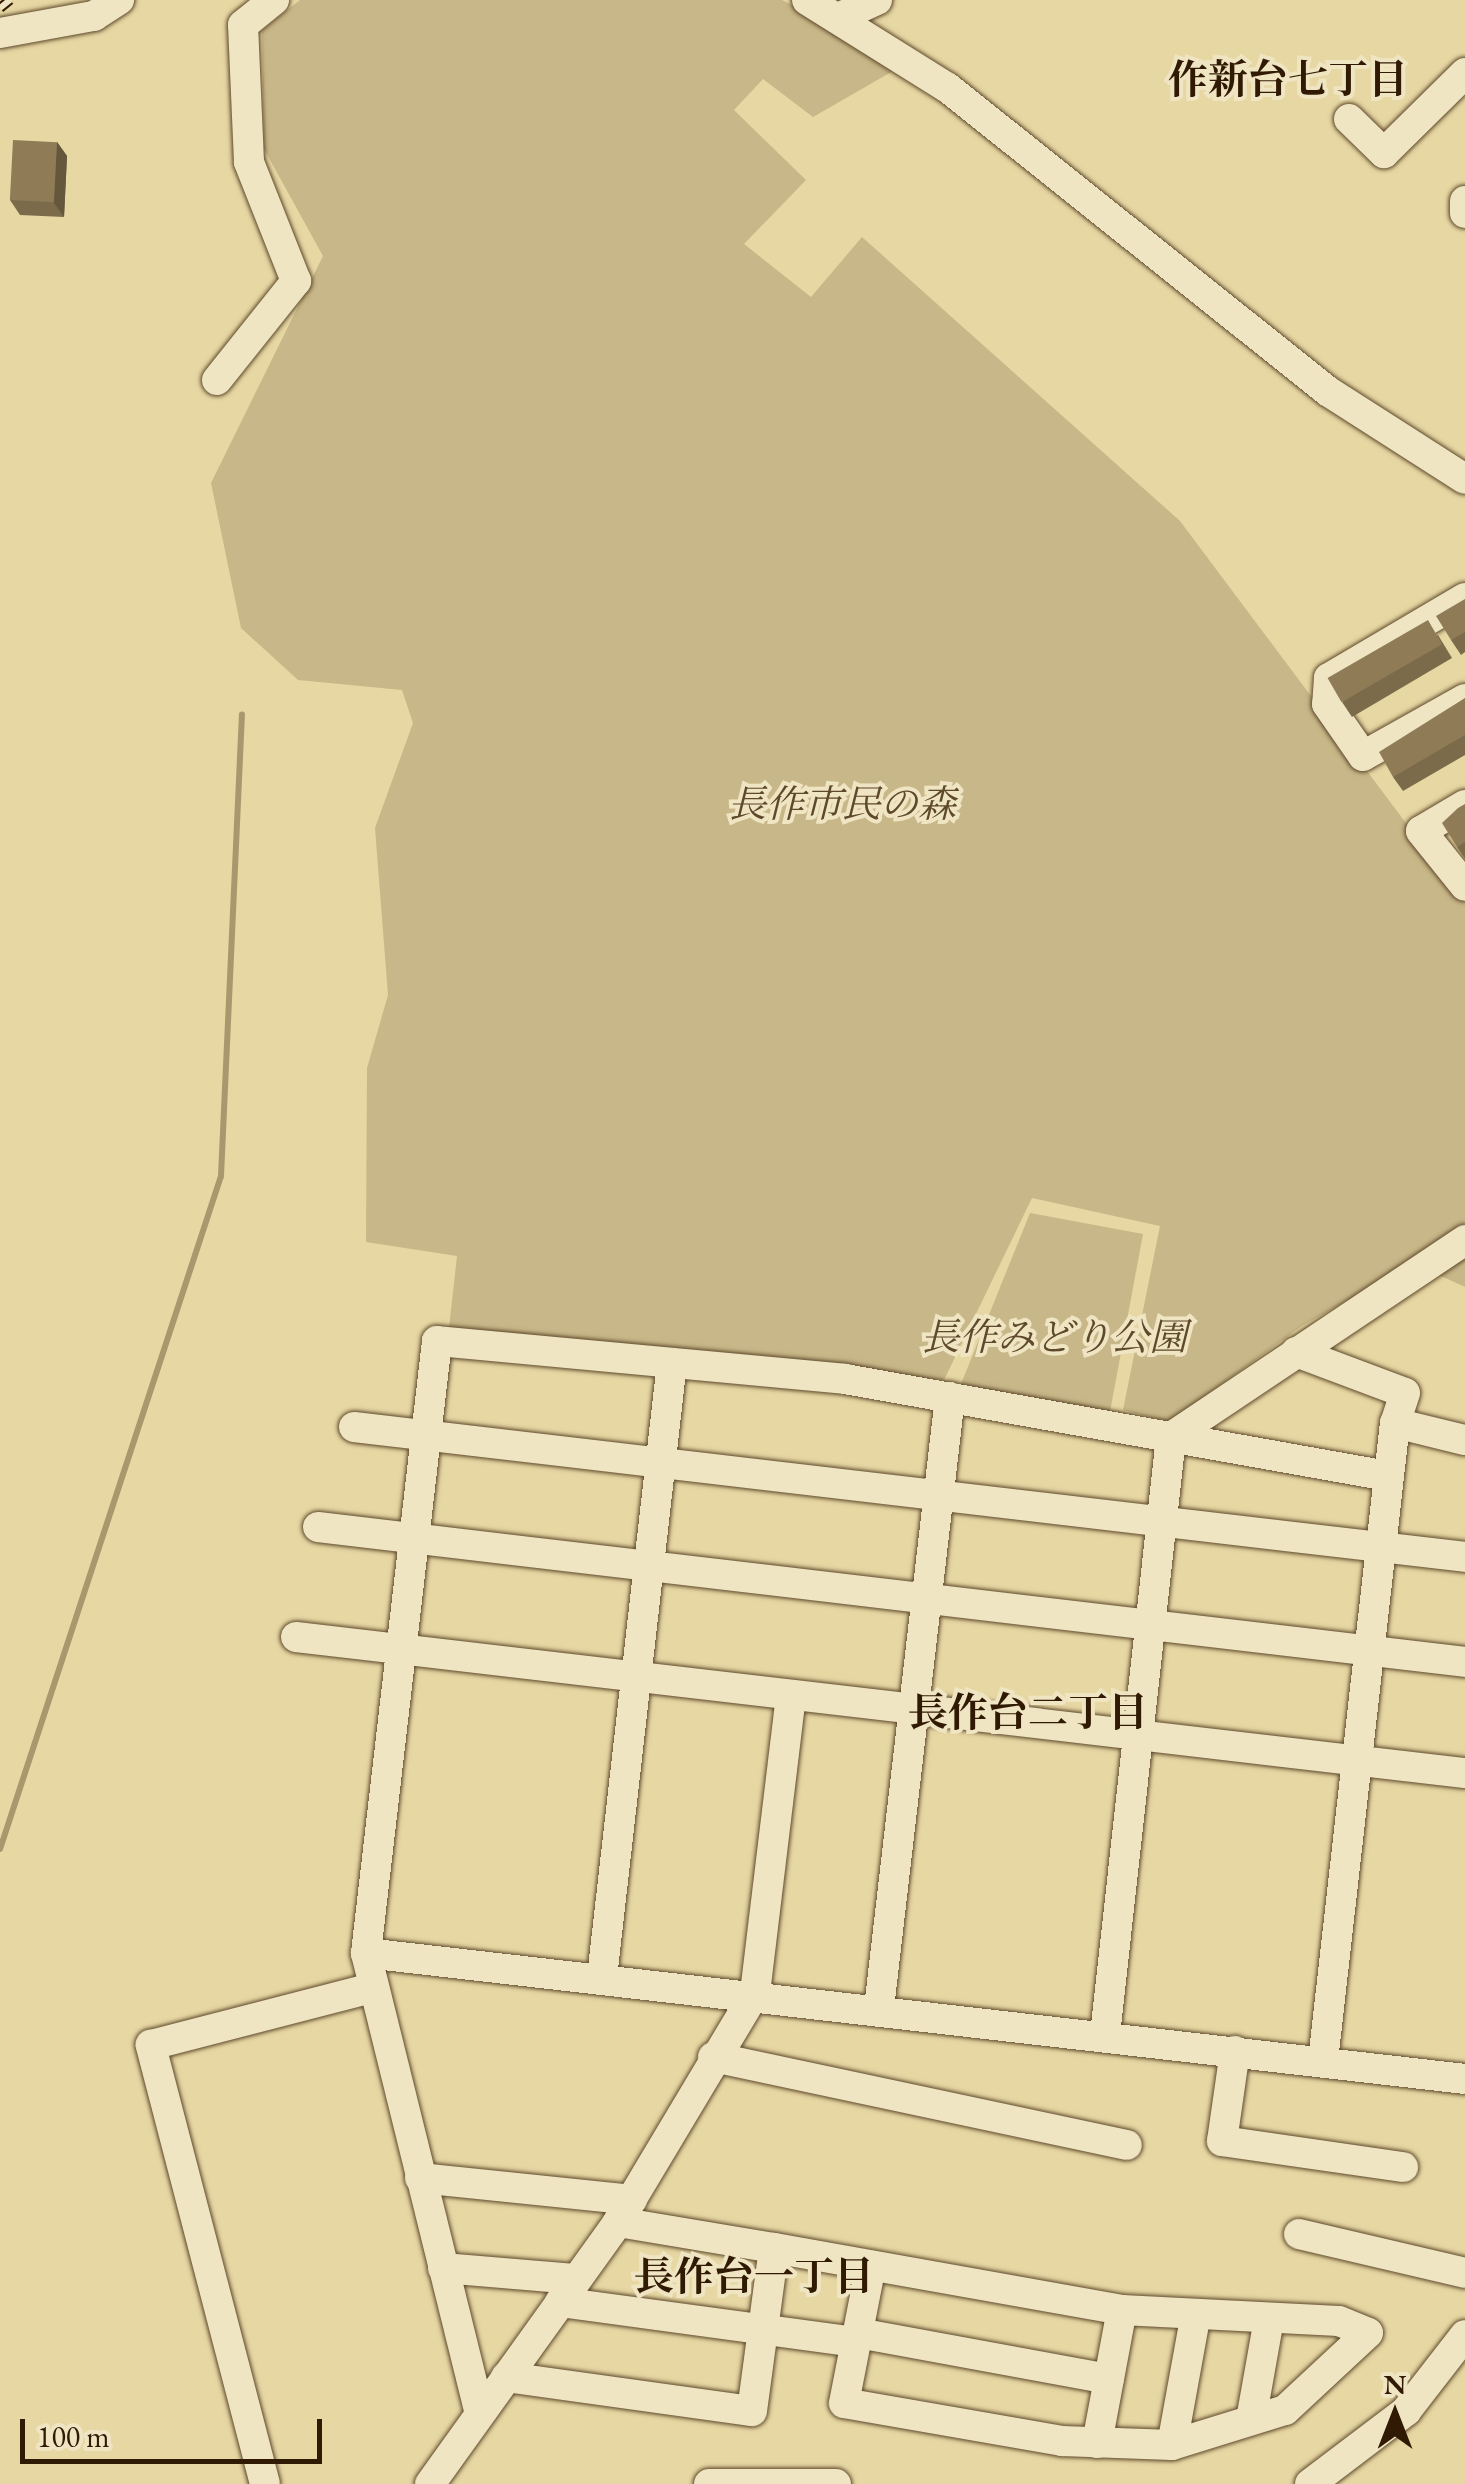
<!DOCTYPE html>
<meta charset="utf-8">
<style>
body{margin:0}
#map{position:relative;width:1465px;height:2484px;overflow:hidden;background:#e7d7a3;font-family:"EB Garamond","Noto Serif JP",serif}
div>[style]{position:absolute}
.green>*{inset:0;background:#c8b788}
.stream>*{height:6px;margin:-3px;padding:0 3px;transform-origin:3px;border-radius:3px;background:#a9976d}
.roads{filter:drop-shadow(0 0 2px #5e492b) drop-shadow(0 0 2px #5e492b)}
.minor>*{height:30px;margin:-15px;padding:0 15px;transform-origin:15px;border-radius:15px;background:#efe5c3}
.rail>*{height:10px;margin-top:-5px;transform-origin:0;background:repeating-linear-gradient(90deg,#efe5c3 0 19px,#301a03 0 38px);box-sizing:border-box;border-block:2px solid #301a03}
.wall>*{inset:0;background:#7b6b4a}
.shaded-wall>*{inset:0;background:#64573c}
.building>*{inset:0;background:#8f7c56;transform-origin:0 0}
span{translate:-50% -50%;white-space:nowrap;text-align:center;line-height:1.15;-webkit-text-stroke:8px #efe5c3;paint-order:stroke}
.park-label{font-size:38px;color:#5e492b;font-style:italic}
.neighbourhood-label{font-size:40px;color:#301a03;font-weight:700}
.north{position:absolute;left:1345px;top:2364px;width:100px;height:100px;-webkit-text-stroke:8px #efe5c3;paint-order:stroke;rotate:0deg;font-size:28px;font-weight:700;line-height:40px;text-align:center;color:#301a03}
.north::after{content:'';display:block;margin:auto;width:35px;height:45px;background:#301a03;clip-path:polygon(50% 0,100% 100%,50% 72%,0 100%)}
.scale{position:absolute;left:20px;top:2419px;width:302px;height:45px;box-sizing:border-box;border:5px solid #301a03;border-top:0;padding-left:12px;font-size:30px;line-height:35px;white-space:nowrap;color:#301a03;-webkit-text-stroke:8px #efe5c3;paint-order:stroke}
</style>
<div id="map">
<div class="green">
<i style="clip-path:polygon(300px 0,782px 0,907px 63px,813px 117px,763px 79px,734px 110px,806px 180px,744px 244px,811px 297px,862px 237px,1180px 521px,1465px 902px,1465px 1287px,1413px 1263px,1302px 1326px,1169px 1422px,1123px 1410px,1160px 1226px,1032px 1198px,944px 1380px,449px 1328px,457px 1256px,366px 1242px,367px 1068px,388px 995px,375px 828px,413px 723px,402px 690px,298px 680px,241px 628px,211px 483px,323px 256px,264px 149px,262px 30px)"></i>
<i style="clip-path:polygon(1030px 1213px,1143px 1234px,1109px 1417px,959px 1389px)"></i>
</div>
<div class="stream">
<i style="left:0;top:1849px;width:708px;rotate:-71.82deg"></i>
<i style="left:221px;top:1176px;width:462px;rotate:-87.4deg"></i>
</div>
<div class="roads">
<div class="minor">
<i style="left:807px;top:0;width:166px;rotate:32deg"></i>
<i style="left:948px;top:88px;width:487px;rotate:38.6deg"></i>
<i style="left:1329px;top:392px;width:161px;rotate:32.6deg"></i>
<i style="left:838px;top:18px;width:43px;rotate:-24.8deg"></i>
<i style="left:0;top:33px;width:96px;rotate:-10.3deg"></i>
<i style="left:94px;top:16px;width:30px;rotate:-33deg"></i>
<i style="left:1349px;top:119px;width:49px;rotate:44.2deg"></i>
<i style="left:1384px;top:153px;width:114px;rotate:-44.6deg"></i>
<i style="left:1465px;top:201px;width:12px;rotate:90deg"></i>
<i style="left:217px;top:380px;width:127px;rotate:-51.4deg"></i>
<i style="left:296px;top:281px;width:128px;rotate:-111.6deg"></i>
<i style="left:249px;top:162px;width:137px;rotate:-92.5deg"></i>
<i style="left:243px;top:25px;width:40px;rotate:-39deg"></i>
<i style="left:1465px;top:598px;width:158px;rotate:149.5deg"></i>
<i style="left:1329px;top:678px;width:26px;rotate:94deg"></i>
<i style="left:1327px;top:704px;width:63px;rotate:55.3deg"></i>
<i style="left:1363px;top:756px;width:117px;rotate:-29.2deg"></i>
<i style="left:1465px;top:805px;width:51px;rotate:149.4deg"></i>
<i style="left:1421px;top:831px;width:70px;rotate:51.3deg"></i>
<i style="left:1296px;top:1352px;width:116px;rotate:20.6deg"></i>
<i style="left:1405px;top:1393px;width:32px;rotate:108deg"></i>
<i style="left:1395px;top:1423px;width:642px;rotate:96.44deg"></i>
<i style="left:1395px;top:1423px;width:72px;rotate:13.7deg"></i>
<i style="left:354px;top:1427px;width:1119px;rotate:6.67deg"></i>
<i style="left:318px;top:1527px;width:1155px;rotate:6.71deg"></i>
<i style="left:296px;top:1637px;width:1177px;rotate:6.64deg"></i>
<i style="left:366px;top:1953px;width:1106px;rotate:6.54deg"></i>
<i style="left:602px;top:1977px;width:618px;rotate:-83.5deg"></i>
<i style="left:879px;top:2008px;width:615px;rotate:-83.37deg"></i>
<i style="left:1105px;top:2035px;width:602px;rotate:-83.7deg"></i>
<i style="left:1171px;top:1437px;width:354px;rotate:-33.8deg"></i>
<i style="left:1235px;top:2051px;width:91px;rotate:98.2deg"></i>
<i style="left:1222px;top:2141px;width:183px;rotate:8.2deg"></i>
<i style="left:713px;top:2057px;width:423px;rotate:12deg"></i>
<i style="left:420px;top:2178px;width:213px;rotate:5.9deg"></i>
<i style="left:618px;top:2222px;width:158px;rotate:9.5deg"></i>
<i style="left:774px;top:2248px;width:353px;rotate:10.1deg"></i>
<i style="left:1122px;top:2310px;width:217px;rotate:2.9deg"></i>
<i style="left:1339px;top:2321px;width:31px;rotate:22deg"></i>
<i style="left:1368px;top:2333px;width:113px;rotate:137.1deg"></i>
<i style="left:1285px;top:2410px;width:118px;rotate:162.8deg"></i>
<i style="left:1172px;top:2445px;width:110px;rotate:-177.9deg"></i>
<i style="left:1062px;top:2441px;width:221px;rotate:-170.1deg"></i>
<i style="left:844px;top:2403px;width:140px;rotate:-78.9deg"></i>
<i style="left:1299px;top:2234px;width:171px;rotate:13.2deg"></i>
<i style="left:443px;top:2268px;width:132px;rotate:4.8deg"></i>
<i style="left:560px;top:2302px;width:299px;rotate:7.7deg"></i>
<i style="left:858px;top:2333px;width:255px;rotate:10.4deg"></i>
<i style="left:506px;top:2377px;width:248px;rotate:7.9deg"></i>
<i style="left:752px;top:2411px;width:164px;rotate:-82.3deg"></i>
<i style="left:479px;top:2410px;width:471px;rotate:-103.9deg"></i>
<i style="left:366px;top:1953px;width:616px;rotate:-83.38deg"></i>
<i style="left:437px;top:1341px;width:410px;rotate:5.3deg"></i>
<i style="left:845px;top:1379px;width:552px;rotate:10.13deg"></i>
<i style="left:1251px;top:2420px;width:103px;rotate:-79.9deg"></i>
<i style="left:1097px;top:2443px;width:135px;rotate:-79.4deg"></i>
<i style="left:1172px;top:2445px;width:128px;rotate:-79.7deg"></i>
<i style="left:265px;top:2484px;width:454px;rotate:-104.6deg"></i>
<i style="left:151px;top:2045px;width:227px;rotate:-14.5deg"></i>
<i style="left:430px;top:2484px;width:322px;rotate:-54.3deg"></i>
<i style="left:618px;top:2222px;width:267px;rotate:-59.1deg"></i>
<i style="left:755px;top:1993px;width:300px;rotate:-83.1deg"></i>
<i style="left:709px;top:2484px;width:127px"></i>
<i style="left:1310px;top:2484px;width:121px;rotate:-37.2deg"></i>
<i style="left:1406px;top:2411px;width:96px;rotate:-52.2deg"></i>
</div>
</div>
<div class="rail">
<i style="left:0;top:8px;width:13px;rotate:-39deg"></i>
</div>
<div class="wall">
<i style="clip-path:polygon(57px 142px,67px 156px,64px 217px,20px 215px,10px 200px)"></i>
<i style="clip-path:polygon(1465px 599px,1465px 652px,1461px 655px,1451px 640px)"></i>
<i style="clip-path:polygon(1438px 635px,1452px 658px,1352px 717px,1342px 702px)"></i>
<i style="clip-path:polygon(1465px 698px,1465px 755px,1403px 791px,1393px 777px)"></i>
<i style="clip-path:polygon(1465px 804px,1465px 859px,1457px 847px)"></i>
</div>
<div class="shaded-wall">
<i style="clip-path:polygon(57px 142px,67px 156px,64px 217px,54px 203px)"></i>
</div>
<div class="building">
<i style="left:13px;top:140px;width:44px;height:60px;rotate:3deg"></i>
<i style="clip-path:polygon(1465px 599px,1465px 632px,1451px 640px,1436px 616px)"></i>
<i style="left:1428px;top:620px;width:28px;height:116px;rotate:60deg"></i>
<i style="clip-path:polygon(1465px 698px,1465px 735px,1393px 777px,1379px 752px)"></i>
<i style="clip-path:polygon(1465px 804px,1465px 842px,1457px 847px,1442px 823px,1458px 808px)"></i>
</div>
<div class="park-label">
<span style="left:842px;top:804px">長作市民の森</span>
<span style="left:1054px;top:1337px">長作みどり公園</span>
</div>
<div class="neighbourhood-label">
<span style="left:1288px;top:79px">作新台七丁目</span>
<span style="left:1028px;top:1712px">長作台二丁目</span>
<span style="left:754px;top:2276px">長作台一丁目</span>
</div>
<div class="north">N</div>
<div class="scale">100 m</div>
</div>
